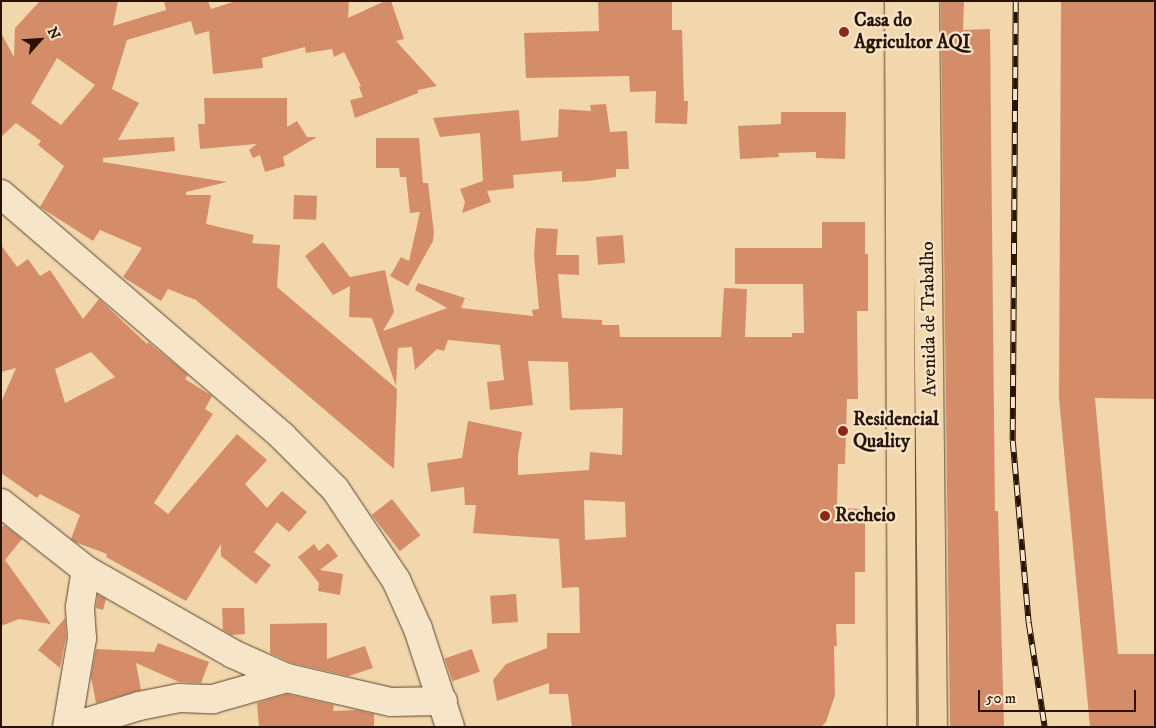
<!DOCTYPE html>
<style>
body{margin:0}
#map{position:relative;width:1156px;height:728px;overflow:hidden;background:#f2d7ad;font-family:"IM FELL DW Pica",serif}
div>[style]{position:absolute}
.building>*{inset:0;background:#d48d68;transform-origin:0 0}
.roads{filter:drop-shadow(0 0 1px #5b432c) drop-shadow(0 0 1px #5b432c)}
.minor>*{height:28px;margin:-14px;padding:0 14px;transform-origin:14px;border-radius:14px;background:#f7e5ca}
.highway>*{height:28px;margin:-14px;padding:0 14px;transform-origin:14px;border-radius:14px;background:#f2d7ad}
.rail>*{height:5.5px;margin-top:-2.75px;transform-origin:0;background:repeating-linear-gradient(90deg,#f7e5ca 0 11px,#291201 0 22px);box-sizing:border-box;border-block:1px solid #291201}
.dots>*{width:14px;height:14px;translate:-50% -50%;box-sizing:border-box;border:2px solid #f7e5ca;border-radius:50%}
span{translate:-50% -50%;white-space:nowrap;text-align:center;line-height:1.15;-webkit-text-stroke:4.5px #f7e5ca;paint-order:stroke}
.poi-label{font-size:19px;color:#291201;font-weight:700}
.left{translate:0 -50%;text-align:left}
.street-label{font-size:19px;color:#291201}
.frame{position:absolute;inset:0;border:2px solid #291201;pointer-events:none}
.north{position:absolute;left:15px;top:15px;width:50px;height:50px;-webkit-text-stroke:4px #f7e5ca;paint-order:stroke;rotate:64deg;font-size:14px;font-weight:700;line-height:20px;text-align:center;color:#291201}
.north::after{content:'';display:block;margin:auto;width:18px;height:22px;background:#291201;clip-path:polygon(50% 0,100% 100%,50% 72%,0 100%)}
.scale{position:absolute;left:978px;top:690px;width:158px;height:22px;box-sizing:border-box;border:2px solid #291201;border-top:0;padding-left:6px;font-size:15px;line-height:18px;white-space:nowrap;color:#291201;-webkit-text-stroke:4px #f7e5ca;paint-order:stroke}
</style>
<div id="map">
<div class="building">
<i style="clip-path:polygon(evenodd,40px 1px,118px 1px,113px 26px,166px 10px,164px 1px,208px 1px,211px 9px,236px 1px,349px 1px,348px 18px,385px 1px,391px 1px,404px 39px,396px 41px,437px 86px,418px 90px,418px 93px,355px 118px,350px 100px,363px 97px,359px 87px,361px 86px,344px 52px,334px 57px,332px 49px,306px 53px,305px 47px,262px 58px,263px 68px,213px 74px,209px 31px,195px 35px,191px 21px,127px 40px,112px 89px,139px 103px,118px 140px,174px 137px,175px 151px,103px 158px,103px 162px,227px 182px,186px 192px,186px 195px,211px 195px,206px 224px,254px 235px,252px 243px,280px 245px,277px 287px,397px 389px,394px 469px,196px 300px,168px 289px,161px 301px,123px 277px,142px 248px,100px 230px,93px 241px,40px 207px,64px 166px,38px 145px,41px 141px,16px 123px,1px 137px,1px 33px,14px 57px,15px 28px,40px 1px,57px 58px,95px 85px,61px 125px,31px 103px,57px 58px)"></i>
<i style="clip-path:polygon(598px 1px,672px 1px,672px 30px,682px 30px,684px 101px,688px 101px,687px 124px,655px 123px,656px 91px,630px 92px,629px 76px,526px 78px,524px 33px,599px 31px)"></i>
<i style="clip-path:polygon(941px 1px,964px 1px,963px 30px,990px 29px,995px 511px,998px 511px,1004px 727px,950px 727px)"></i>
<i style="clip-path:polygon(1061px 1px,1155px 1px,1155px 399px,1095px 398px,1118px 654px,1155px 654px,1155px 727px,1090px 727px,1059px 398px)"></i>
<i style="clip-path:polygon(204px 98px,287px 98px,287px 127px,297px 121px,307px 137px,317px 137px,283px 157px,285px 166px,265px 172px,260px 155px,253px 158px,249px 150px,257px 144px,200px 149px,198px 124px,205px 124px)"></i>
<i style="clip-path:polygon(606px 104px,610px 132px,627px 131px,629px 169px,616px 169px,616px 177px,588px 181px,562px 182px,562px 171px,513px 175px,514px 188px,487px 191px,491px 202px,462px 213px,465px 202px,460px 189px,483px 181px,480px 133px,440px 137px,433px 118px,519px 110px,521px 141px,558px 137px,559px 109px,591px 111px,590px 105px)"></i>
<i style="clip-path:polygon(781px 112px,846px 112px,845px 159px,816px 158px,816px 152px,778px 153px,779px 157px,740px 159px,738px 126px,781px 124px)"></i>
<i style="clip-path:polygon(376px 138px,419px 138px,423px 183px,428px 183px,434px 233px,433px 241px,408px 286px,390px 276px,401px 257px,409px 261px,420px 212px,410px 213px,406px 177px,400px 177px,399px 168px,376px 168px)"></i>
<i style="left:294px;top:195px;width:23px;height:24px;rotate:2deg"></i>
<i style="clip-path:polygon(evenodd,822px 222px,865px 222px,865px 254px,868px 254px,868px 311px,857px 311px,858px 399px,847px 399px,845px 464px,838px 464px,837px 508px,865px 509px,865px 572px,855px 572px,855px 624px,836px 624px,837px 646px,834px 646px,835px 695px,826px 722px,821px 727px,572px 727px,568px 694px,549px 694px,549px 683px,497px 701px,493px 680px,506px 664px,547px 648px,547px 633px,580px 633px,579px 587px,562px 588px,559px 539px,473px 533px,476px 505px,465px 505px,464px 487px,431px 492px,427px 463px,462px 458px,468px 421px,522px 432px,518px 456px,518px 475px,589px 470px,590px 452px,622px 455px,623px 408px,570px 410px,568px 362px,528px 361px,533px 405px,490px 410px,487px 382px,504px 380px,500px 345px,448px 340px,444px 351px,437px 349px,415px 370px,412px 347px,398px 348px,396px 386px,372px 318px,349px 317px,350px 286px,333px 295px,305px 256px,323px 242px,350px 277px,385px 270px,394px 312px,383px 331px,447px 308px,415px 290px,418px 283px,465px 298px,461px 308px,533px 316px,532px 310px,539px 309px,534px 255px,536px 228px,558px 229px,556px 255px,579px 255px,579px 275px,558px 274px,562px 318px,602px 320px,602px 325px,619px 325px,620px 337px,721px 337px,724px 288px,747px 289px,745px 337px,792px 337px,792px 333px,804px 333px,803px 284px,735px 284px,735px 248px,822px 248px,822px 222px,584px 500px,625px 502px,626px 537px,585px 540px,584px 500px)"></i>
<i style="left:623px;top:235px;width:28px;height:27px;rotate:86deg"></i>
<i style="clip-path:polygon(evenodd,1px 245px,17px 267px,28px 259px,40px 276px,50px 270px,83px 319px,99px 299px,147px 344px,148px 342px,188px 375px,185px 379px,212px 396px,205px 409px,213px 414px,154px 503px,168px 514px,237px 434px,267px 460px,245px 484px,267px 508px,282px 491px,307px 512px,289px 532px,277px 522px,254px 552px,271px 565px,256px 584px,221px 556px,221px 544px,186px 601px,106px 557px,107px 554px,75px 542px,71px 539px,80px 515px,40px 494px,37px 498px,1px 473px,1px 402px,16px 368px,1px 372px,1px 245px,91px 352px,115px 377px,65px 403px,55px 369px,91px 352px)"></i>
<i style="left:392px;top:499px;width:46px;height:26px;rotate:52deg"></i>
<i style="clip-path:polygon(4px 525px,22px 539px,5px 560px,51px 624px,19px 619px,1px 626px,1px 528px)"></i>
<i style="clip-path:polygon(328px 543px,338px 556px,320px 570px,343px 574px,340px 595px,318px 591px,319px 583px,298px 557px,314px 544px,319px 551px)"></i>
<i style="left:516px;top:594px;width:28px;height:26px;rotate:86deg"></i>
<i style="clip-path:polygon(98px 595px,106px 599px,103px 610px,96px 608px)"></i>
<i style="clip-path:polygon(222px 608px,244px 608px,245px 634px,231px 635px,223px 630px)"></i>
<i style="clip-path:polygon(65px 618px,66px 637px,60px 668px,38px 650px)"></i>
<i style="clip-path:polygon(327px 623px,327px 659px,365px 646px,373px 668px,349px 676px,292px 663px,270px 653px,270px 624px)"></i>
<i style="clip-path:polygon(158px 643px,209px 662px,201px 683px,179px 682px,136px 663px,141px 690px,96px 703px,91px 677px,96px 649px,154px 652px)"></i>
<i style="left:472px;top:649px;width:24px;height:29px;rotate:71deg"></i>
<i style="clip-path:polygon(287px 694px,334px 705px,333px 711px,357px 710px,374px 714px,374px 727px,259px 727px,257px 703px)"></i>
</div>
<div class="roads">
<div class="minor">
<i style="left:1px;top:194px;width:371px;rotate:40.7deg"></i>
<i style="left:282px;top:436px;width:75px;rotate:45deg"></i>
<i style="left:335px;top:489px;width:110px;rotate:56.2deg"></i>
<i style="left:396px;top:580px;width:54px;rotate:65.8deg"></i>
<i style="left:418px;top:629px;width:103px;rotate:71.9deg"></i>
<i style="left:1px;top:503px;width:108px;rotate:38.2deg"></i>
<i style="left:86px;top:570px;width:169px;rotate:29.7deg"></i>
<i style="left:233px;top:654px;width:59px;rotate:24deg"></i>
<i style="left:287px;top:678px;width:107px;rotate:13deg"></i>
<i style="left:391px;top:702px;width:52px;rotate:-1.1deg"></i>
<i style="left:67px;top:727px;width:90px;rotate:-80.4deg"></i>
<i style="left:82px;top:638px;width:31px;rotate:-94deg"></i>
<i style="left:80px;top:607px;width:37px;rotate:-81deg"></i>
<i style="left:71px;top:727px;width:71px;rotate:-17.2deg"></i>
<i style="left:139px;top:706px;width:41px;rotate:-11.3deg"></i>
<i style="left:179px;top:698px;width:34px;rotate:2deg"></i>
<i style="left:213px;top:699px;width:77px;rotate:-15.8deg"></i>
</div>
<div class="highway">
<i style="left:899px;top:1px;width:726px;rotate:89.76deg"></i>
<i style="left:925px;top:1px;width:726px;rotate:89.37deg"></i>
</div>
</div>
<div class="rail">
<i style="left:1016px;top:1px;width:440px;rotate:90.4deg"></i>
<i style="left:1013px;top:441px;width:183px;rotate:85deg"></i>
<i style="left:1029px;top:623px;width:105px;rotate:81.3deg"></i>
</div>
<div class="dots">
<i style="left:844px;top:32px;background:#8f2418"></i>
<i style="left:843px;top:431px;background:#8f2418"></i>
<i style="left:825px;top:516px;background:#8f2418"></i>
</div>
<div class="poi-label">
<span class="left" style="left:854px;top:32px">Casa do<br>Agricultor AQI</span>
<span class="left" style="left:853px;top:431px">Residencial<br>Quality</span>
<span class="left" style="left:835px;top:516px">Recheio</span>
</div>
<div class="street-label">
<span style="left:929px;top:319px;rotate:-91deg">Avenida de Trabalho</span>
</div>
<div class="frame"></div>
<div class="north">N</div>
<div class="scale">50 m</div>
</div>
